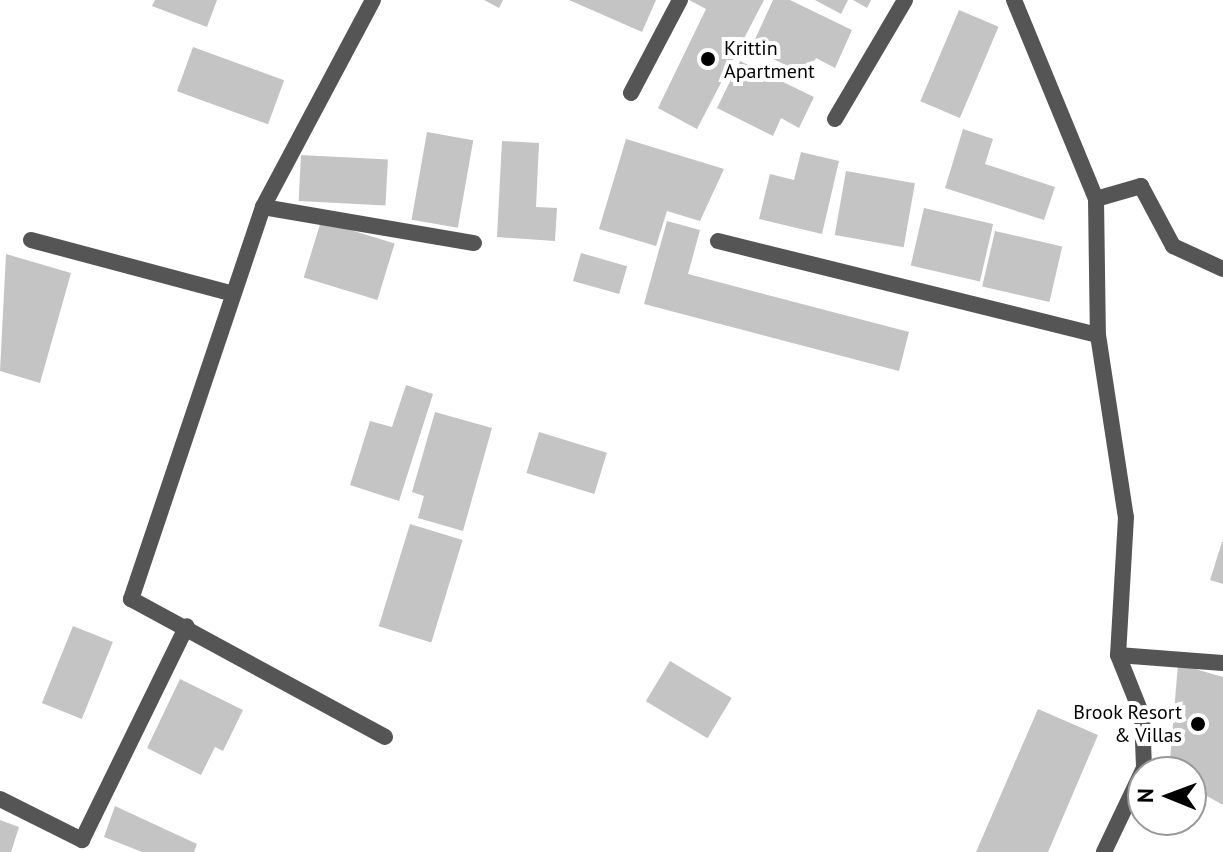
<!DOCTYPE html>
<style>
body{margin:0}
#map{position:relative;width:1223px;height:852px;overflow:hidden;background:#fff;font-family:"PT Sans",sans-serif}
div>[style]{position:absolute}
.building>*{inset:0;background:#c4c4c4;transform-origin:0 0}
.lane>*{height:16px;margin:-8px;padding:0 8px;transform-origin:8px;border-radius:8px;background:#555}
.street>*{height:16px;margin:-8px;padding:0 8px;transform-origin:8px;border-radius:8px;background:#555}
.dots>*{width:22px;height:22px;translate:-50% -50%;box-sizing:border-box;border:4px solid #fff;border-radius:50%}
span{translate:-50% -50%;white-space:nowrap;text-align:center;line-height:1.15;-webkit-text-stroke:8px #fff;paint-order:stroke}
.poi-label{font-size:20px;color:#000}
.left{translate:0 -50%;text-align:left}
.right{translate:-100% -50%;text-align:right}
.north{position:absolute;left:1127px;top:756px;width:80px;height:80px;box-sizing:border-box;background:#fff;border:2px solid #999;border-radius:50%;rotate:271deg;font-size:22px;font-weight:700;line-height:32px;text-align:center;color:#000}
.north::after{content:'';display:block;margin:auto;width:28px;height:36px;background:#000;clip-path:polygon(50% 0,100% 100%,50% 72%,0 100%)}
</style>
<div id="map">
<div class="building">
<i style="clip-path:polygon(155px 0,217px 0,207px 27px,152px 6px)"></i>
<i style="clip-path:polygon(484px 0,503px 0,499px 8px)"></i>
<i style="clip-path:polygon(569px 0,656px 0,642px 32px)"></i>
<i style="clip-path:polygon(689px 0,764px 0,697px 129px,658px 108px,706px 9px)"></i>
<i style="clip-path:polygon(773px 0,790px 0,852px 30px,835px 68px,816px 58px,808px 76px,751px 48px)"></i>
<i style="clip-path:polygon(815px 0,848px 0,841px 14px)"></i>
<i style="clip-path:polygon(853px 0,871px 0,867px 8px)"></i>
<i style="left:959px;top:10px;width:43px;height:99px;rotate:23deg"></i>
<i style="left:193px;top:47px;width:97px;height:47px;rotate:20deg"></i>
<i style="clip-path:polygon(740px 61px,814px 97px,799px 128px,781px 118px,773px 136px,717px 108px)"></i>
<i style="clip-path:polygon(963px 129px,993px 139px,985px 164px,1055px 187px,1044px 220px,945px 188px)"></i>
<i style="left:427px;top:132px;width:47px;height:89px;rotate:10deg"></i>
<i style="clip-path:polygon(626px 139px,724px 169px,700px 221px,667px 211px,656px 246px,599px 229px)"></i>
<i style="clip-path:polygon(502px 141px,539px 143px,536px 207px,557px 208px,555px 241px,497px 237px)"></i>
<i style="clip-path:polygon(801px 152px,839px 161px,822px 234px,759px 219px,770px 174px,794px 180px)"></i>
<i style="left:301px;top:155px;width:87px;height:46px;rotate:3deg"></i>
<i style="left:846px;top:171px;width:70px;height:65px;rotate:10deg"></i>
<i style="left:924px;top:208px;width:71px;height:59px;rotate:13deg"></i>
<i style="left:321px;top:221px;width:77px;height:59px;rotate:17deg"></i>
<i style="clip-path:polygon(667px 221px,700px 230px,688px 274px,909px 332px,899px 371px,644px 304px)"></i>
<i style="left:995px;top:231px;width:69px;height:57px;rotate:13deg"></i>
<i style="left:581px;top:253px;width:48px;height:29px;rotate:16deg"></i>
<i style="clip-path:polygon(6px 254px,71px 273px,40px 383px,0 371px)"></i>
<i style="clip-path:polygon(406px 385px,433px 394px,399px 501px,350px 485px,370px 421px,392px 427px)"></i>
<i style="clip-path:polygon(435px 412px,492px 428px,463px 531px,418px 518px,424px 496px,412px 492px)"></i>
<i style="left:539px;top:432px;width:71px;height:43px;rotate:17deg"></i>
<i style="left:410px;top:524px;width:55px;height:107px;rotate:17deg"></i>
<i style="clip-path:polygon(1222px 542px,1223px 542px,1223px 584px,1210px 580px)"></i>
<i style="left:73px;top:626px;width:43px;height:83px;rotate:22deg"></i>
<i style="left:670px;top:661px;width:72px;height:47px;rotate:31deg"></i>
<i style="clip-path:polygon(1178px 664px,1223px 677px,1223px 805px,1191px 787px,1191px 772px,1169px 772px)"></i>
<i style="clip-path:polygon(180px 679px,243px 710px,223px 751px,215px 747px,201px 775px,147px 748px)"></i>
<i style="clip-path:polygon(1038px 709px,1098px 735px,1048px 852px,976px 852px)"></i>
<i style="clip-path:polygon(115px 806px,197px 844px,194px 852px,142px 852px,104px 837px)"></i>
<i style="clip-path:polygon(0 820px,19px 827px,11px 852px,0 852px)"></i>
</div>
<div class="lane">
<i style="left:31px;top:240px;width:206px;rotate:14.9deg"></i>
<i style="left:1118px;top:655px;width:105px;rotate:4.4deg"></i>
</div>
<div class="street">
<i style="left:373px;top:0;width:234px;rotate:118deg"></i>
<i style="left:263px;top:207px;width:414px;rotate:108.6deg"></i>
<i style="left:131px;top:599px;width:289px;rotate:28.5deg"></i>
<i style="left:1014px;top:0;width:215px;rotate:67.6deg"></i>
<i style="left:1096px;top:199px;width:136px;rotate:89.2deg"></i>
<i style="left:1098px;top:335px;width:184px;rotate:81.3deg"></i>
<i style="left:1126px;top:517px;width:138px;rotate:93.3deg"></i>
<i style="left:1118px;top:655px;width:65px;rotate:68.2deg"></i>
<i style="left:1142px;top:715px;width:53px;rotate:87.8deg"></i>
<i style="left:1144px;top:768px;width:93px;rotate:115.5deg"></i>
<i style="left:631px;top:93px;width:105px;rotate:-62.2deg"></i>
<i style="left:835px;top:119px;width:138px;rotate:-59.5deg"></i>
<i style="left:1096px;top:199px;width:47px;rotate:-16.1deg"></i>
<i style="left:1141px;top:186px;width:68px;rotate:61.9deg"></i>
<i style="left:1173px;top:246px;width:55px;rotate:24.7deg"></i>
<i style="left:263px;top:207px;width:214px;rotate:9.7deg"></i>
<i style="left:718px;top:241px;width:391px;rotate:13.9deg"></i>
<i style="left:0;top:799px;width:92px;rotate:26.6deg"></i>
<i style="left:82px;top:840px;width:238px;rotate:-63.9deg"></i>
</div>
<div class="dots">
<i style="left:708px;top:59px;background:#000"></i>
<i style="left:1198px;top:724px;background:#000"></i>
</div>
<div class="poi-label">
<span class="left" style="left:724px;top:60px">Krittin<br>Apartment</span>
<span class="right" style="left:1182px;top:724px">Brook Resort<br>&amp; Villas</span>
</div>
<div class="north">N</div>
</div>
